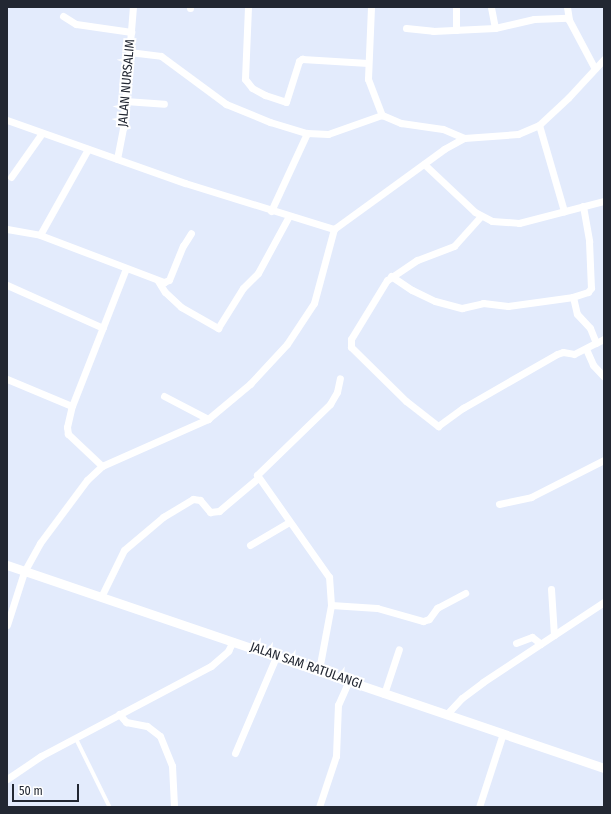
<!DOCTYPE html>
<style>
body{margin:0}
#map{position:relative;width:611px;height:814px;overflow:hidden;background:#e3ebfc;font-family:"Fira Sans Condensed",sans-serif}
div>[style]{position:absolute}
.service>*{height:3.5px;margin:-1.75px;padding:0 1.75px;transform-origin:1.75px;border-radius:1.75px;background:#fff}
.minor>*{height:7px;margin:-3.5px;padding:0 3.5px;transform-origin:3.5px;border-radius:3.5px;background:#fff}
.tertiary>*{height:9px;margin:-4.5px;padding:0 4.5px;transform-origin:4.5px;border-radius:4.5px;background:#fff}
span{translate:-50% -50%;white-space:nowrap;text-align:center;line-height:1.15;-webkit-text-stroke:4px #fff;paint-order:stroke}
.street-label{font-size:13px;color:#222732}
.frame{position:absolute;inset:0;border:8px solid #222732;pointer-events:none}
.scale{position:absolute;left:12px;top:784px;width:67px;height:18px;box-sizing:border-box;border:2px solid #222732;border-top:0;padding-left:5px;font-size:12px;line-height:14px;white-space:nowrap;color:#222732;-webkit-text-stroke:3px #fff;paint-order:stroke}
</style>
<div id="map">
<div class="service">
<i style="left:76px;top:738px;width:77px;rotate:63.8deg"></i>
</div>
<div class="minor">
<i style="left:190px;top:7px;width:1px;rotate:90deg"></i>
<i style="left:248px;top:7px;width:72px;rotate:92.4deg"></i>
<i style="left:245px;top:79px;width:11px;rotate:52deg"></i>
<i style="left:252px;top:88px;width:15px;rotate:28deg"></i>
<i style="left:265px;top:95px;width:22px;rotate:18deg"></i>
<i style="left:286px;top:102px;width:43px;rotate:-72.4deg"></i>
<i style="left:299px;top:61px;width:4px;rotate:-34deg"></i>
<i style="left:302px;top:59px;width:66px;rotate:3.5deg"></i>
<i style="left:371px;top:7px;width:72px;rotate:92.4deg"></i>
<i style="left:368px;top:79px;width:39px;rotate:69deg"></i>
<i style="left:382px;top:115px;width:21px;rotate:23deg"></i>
<i style="left:401px;top:123px;width:42px;rotate:8.1deg"></i>
<i style="left:443px;top:129px;width:23px;rotate:23deg"></i>
<i style="left:456px;top:7px;width:23px;rotate:90deg"></i>
<i style="left:567px;top:7px;width:13px;rotate:81deg"></i>
<i style="left:569px;top:20px;width:55px;rotate:62deg"></i>
<i style="left:63px;top:16px;width:15px;rotate:32deg"></i>
<i style="left:76px;top:24px;width:56px;rotate:8.3deg"></i>
<i style="left:406px;top:28px;width:27px;rotate:6deg"></i>
<i style="left:433px;top:31px;width:62px;rotate:-2.8deg"></i>
<i style="left:495px;top:28px;width:21px;rotate:-101deg"></i>
<i style="left:495px;top:28px;width:40px;rotate:-13deg"></i>
<i style="left:534px;top:19px;width:34px;rotate:-2deg"></i>
<i style="left:129px;top:52px;width:32px;rotate:7deg"></i>
<i style="left:161px;top:56px;width:81px;rotate:36.4deg"></i>
<i style="left:226px;top:104px;width:48px;rotate:22.2deg"></i>
<i style="left:270px;top:122px;width:39px;rotate:17deg"></i>
<i style="left:307px;top:133px;width:21px;rotate:3deg"></i>
<i style="left:328px;top:134px;width:57px;rotate:-19.4deg"></i>
<i style="left:125px;top:101px;width:39px;rotate:4deg"></i>
<i style="left:7px;top:120px;width:189px;rotate:19.5deg"></i>
<i style="left:185px;top:183px;width:156px;rotate:17.2deg"></i>
<i style="left:334px;top:229px;width:136px;rotate:-36deg"></i>
<i style="left:444px;top:149px;width:23px;rotate:-29deg"></i>
<i style="left:464px;top:138px;width:54px;rotate:-4.2deg"></i>
<i style="left:518px;top:134px;width:23px;rotate:-23deg"></i>
<i style="left:539px;top:125px;width:40px;rotate:-43deg"></i>
<i style="left:568px;top:98px;width:53px;rotate:-47.3deg"></i>
<i style="left:539px;top:125px;width:90px;rotate:73.8deg"></i>
<i style="left:88px;top:149px;width:98px;rotate:119.2deg"></i>
<i style="left:40px;top:235px;width:133px;rotate:20.8deg"></i>
<i style="left:164px;top:282px;width:5px;rotate:-22deg"></i>
<i style="left:169px;top:280px;width:37px;rotate:-68deg"></i>
<i style="left:183px;top:246px;width:15px;rotate:-58deg"></i>
<i style="left:117px;top:159px;width:32px;rotate:-79deg"></i>
<i style="left:123px;top:128px;width:121px;rotate:-85.3deg"></i>
<i style="left:424px;top:164px;width:70px;rotate:43.3deg"></i>
<i style="left:475px;top:212px;width:19px;rotate:28deg"></i>
<i style="left:492px;top:221px;width:27px;rotate:4deg"></i>
<i style="left:519px;top:223px;width:88px;rotate:-14.5deg"></i>
<i style="left:11px;top:177px;width:54px;rotate:-54.8deg"></i>
<i style="left:583px;top:206px;width:36px;rotate:80deg"></i>
<i style="left:589px;top:241px;width:47px;rotate:87.6deg"></i>
<i style="left:591px;top:288px;width:5px;rotate:127deg"></i>
<i style="left:588px;top:292px;width:16px;rotate:162deg"></i>
<i style="left:573px;top:297px;width:17px;rotate:77deg"></i>
<i style="left:577px;top:314px;width:19px;rotate:47deg"></i>
<i style="left:590px;top:328px;width:16px;rotate:68deg"></i>
<i style="left:596px;top:343px;width:9px;rotate:-27deg"></i>
<i style="left:271px;top:211px;width:86px;rotate:-65.2deg"></i>
<i style="left:481px;top:216px;width:40px;rotate:132deg"></i>
<i style="left:454px;top:246px;width:40px;rotate:159deg"></i>
<i style="left:417px;top:260px;width:36px;rotate:146deg"></i>
<i style="left:387px;top:280px;width:69px;rotate:121.4deg"></i>
<i style="left:351px;top:339px;width:8px;rotate:90deg"></i>
<i style="left:351px;top:347px;width:77px;rotate:44.5deg"></i>
<i style="left:406px;top:401px;width:41px;rotate:38deg"></i>
<i style="left:438px;top:426px;width:31px;rotate:-36deg"></i>
<i style="left:463px;top:408px;width:108px;rotate:-29.9deg"></i>
<i style="left:557px;top:354px;width:6px;rotate:-18deg"></i>
<i style="left:563px;top:352px;width:11px;rotate:10deg"></i>
<i style="left:574px;top:354px;width:25px;rotate:-27deg"></i>
<i style="left:7px;top:229px;width:34px;rotate:10deg"></i>
<i style="left:391px;top:276px;width:25px;rotate:34deg"></i>
<i style="left:412px;top:290px;width:25px;rotate:26deg"></i>
<i style="left:435px;top:301px;width:28px;rotate:15deg"></i>
<i style="left:462px;top:308px;width:22px;rotate:-13deg"></i>
<i style="left:483px;top:303px;width:25px;rotate:7deg"></i>
<i style="left:508px;top:306px;width:66px;rotate:-7.9deg"></i>
<i style="left:158px;top:281px;width:13px;rotate:58deg"></i>
<i style="left:165px;top:292px;width:22px;rotate:43deg"></i>
<i style="left:181px;top:307px;width:43px;rotate:29.6deg"></i>
<i style="left:218px;top:328px;width:47px;rotate:-58deg"></i>
<i style="left:243px;top:288px;width:21px;rotate:-45deg"></i>
<i style="left:258px;top:273px;width:65px;rotate:-61.5deg"></i>
<i style="left:7px;top:285px;width:105px;rotate:24.1deg"></i>
<i style="left:586px;top:349px;width:17px;rotate:66deg"></i>
<i style="left:593px;top:365px;width:16px;rotate:47deg"></i>
<i style="left:7px;top:379px;width:70px;rotate:22.6deg"></i>
<i style="left:164px;top:396px;width:50px;rotate:27.6deg"></i>
<i style="left:102px;top:466px;width:47px;rotate:-136.7deg"></i>
<i style="left:68px;top:434px;width:7px;rotate:-98deg"></i>
<i style="left:67px;top:427px;width:22px;rotate:-77deg"></i>
<i style="left:72px;top:406px;width:148px;rotate:-68.6deg"></i>
<i style="left:499px;top:504px;width:33px;rotate:-12deg"></i>
<i style="left:531px;top:497px;width:82px;rotate:-26.9deg"></i>
<i style="left:250px;top:545px;width:45px;rotate:-30.5deg"></i>
<i style="left:551px;top:589px;width:46px;rotate:86.3deg"></i>
<i style="left:101px;top:597px;width:52px;rotate:-63.9deg"></i>
<i style="left:124px;top:550px;width:51px;rotate:-40.2deg"></i>
<i style="left:163px;top:517px;width:35px;rotate:-31deg"></i>
<i style="left:193px;top:499px;width:7px;rotate:8deg"></i>
<i style="left:200px;top:500px;width:16px;rotate:50deg"></i>
<i style="left:210px;top:512px;width:9px;rotate:-6deg"></i>
<i style="left:219px;top:511px;width:51px;rotate:-40.2deg"></i>
<i style="left:331px;top:605px;width:46px;rotate:3.7deg"></i>
<i style="left:377px;top:608px;width:48px;rotate:15.8deg"></i>
<i style="left:423px;top:621px;width:6px;rotate:-18deg"></i>
<i style="left:429px;top:619px;width:14px;rotate:-54deg"></i>
<i style="left:437px;top:608px;width:32px;rotate:-28deg"></i>
<i style="left:7px;top:625px;width:56px;rotate:-72.2deg"></i>
<i style="left:24px;top:572px;width:33px;rotate:-61deg"></i>
<i style="left:40px;top:543px;width:79px;rotate:-53.3deg"></i>
<i style="left:87px;top:480px;width:21px;rotate:-43deg"></i>
<i style="left:102px;top:466px;width:116px;rotate:-23.9deg"></i>
<i style="left:208px;top:419px;width:55px;rotate:-39.8deg"></i>
<i style="left:250px;top:384px;width:54px;rotate:-47.2deg"></i>
<i style="left:287px;top:344px;width:49px;rotate:-56.6deg"></i>
<i style="left:314px;top:303px;width:77px;rotate:-74.9deg"></i>
<i style="left:516px;top:643px;width:17px;rotate:-21deg"></i>
<i style="left:532px;top:637px;width:11px;rotate:38deg"></i>
<i style="left:319px;top:670px;width:66px;rotate:-79.5deg"></i>
<i style="left:331px;top:605px;width:28px;rotate:-94deg"></i>
<i style="left:329px;top:577px;width:125px;rotate:-125.2deg"></i>
<i style="left:257px;top:475px;width:102px;rotate:-44.2deg"></i>
<i style="left:330px;top:404px;width:14px;rotate:-60deg"></i>
<i style="left:337px;top:392px;width:14px;rotate:-78deg"></i>
<i style="left:384px;top:694px;width:47px;rotate:-71.6deg"></i>
<i style="left:119px;top:714px;width:11px;rotate:49deg"></i>
<i style="left:126px;top:722px;width:21px;rotate:11deg"></i>
<i style="left:147px;top:726px;width:16px;rotate:38deg"></i>
<i style="left:160px;top:736px;width:32px;rotate:68deg"></i>
<i style="left:172px;top:766px;width:40px;rotate:87.1deg"></i>
<i style="left:446px;top:715px;width:23px;rotate:-47deg"></i>
<i style="left:462px;top:698px;width:26px;rotate:-37deg"></i>
<i style="left:483px;top:682px;width:145px;rotate:-33.5deg"></i>
<i style="left:235px;top:753px;width:104px;rotate:-66.9deg"></i>
<i style="left:7px;top:779px;width:41px;rotate:-34.1deg"></i>
<i style="left:41px;top:756px;width:192px;rotate:-27.9deg"></i>
<i style="left:211px;top:666px;width:23px;rotate:-41deg"></i>
<i style="left:228px;top:651px;width:11px;rotate:-63deg"></i>
<i style="left:319px;top:807px;width:54px;rotate:-71.6deg"></i>
<i style="left:336px;top:756px;width:51px;rotate:-87.8deg"></i>
<i style="left:338px;top:705px;width:27px;rotate:-66deg"></i>
<i style="left:479px;top:807px;width:78px;rotate:-72deg"></i>
</div>
<div class="tertiary">
<i style="left:7px;top:565px;width:631px;rotate:18.78deg"></i>
</div>
<div class="street-label">
<span style="left:127px;top:83px;rotate:-85deg">JALAN NURSALIM</span>
<span style="left:306px;top:666px;rotate:19deg">JALAN SAM RATULANGI</span>
</div>
<div class="frame"></div>
<div class="scale">50 m</div>
</div>
